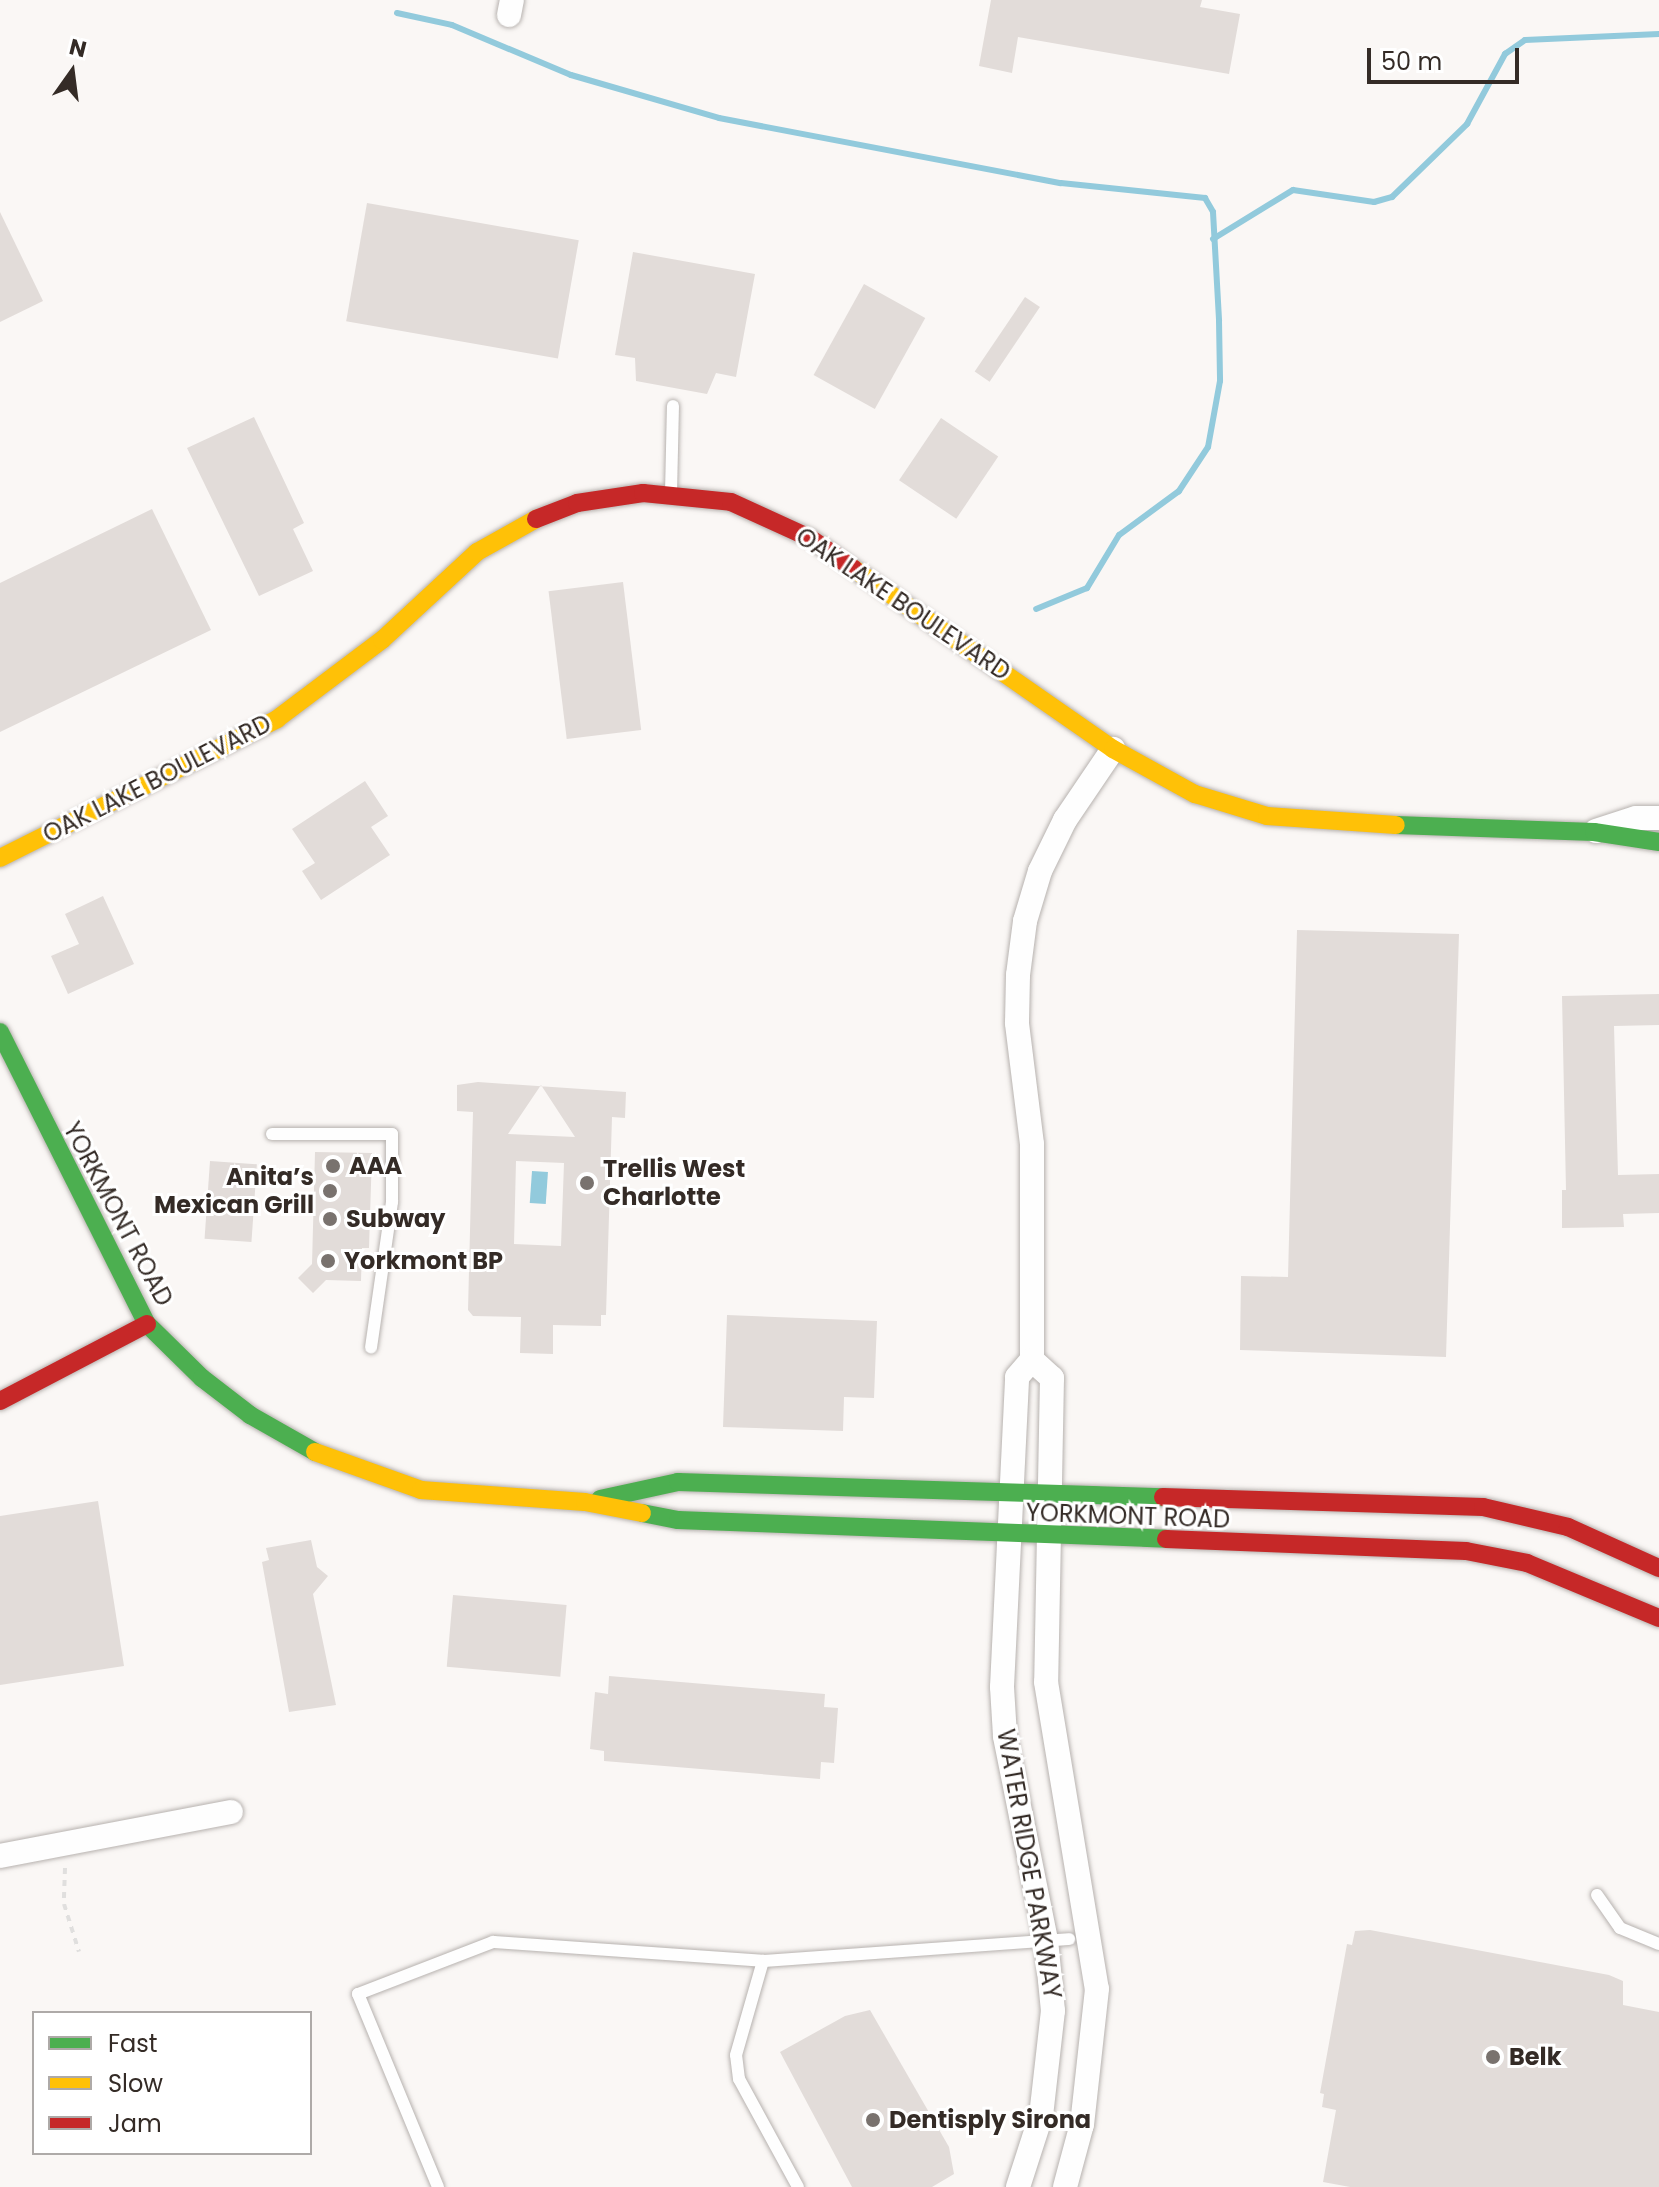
<!DOCTYPE html>
<meta charset="utf-8">
<style>
body{margin:0}
#map{position:relative;width:1659px;height:2187px;overflow:hidden;background:#faf7f5;font-family:Poppins,sans-serif}
div>[style]{position:absolute}
.water>*{inset:0;background:#92cadc;transform-origin:0 0}
.stream>*{height:6px;margin:-3px;padding:0 3px;transform-origin:3px;border-radius:3px;background:#92cadc}
.building>*{inset:0;background:#e2dcd9;transform-origin:0 0}
.path>*{height:4px;margin-top:-2px;transform-origin:0;background:repeating-linear-gradient(90deg,#e0dfde 0 6px,transparent 0 12px)}
.roads{filter:drop-shadow(0 0 2px #b7b2af) drop-shadow(0 0 2px #b7b2af)}
.lane>*{height:12px;margin:-6px;padding:0 6px;transform-origin:6px;border-radius:6px;background:#fefefe}
.street>*{height:24px;margin:-12px;padding:0 12px;transform-origin:12px;border-radius:12px;background:#fefefe}
.fast>*{height:18px;margin:-9px;padding:0 9px;transform-origin:9px;border-radius:9px;background:#4caf50}
.slow>*{height:18px;margin:-9px;padding:0 9px;transform-origin:9px;border-radius:9px;background:#ffc107}
.jam>*{height:18px;margin:-9px;padding:0 9px;transform-origin:9px;border-radius:9px;background:#c62828}
.dots>*{width:22px;height:22px;translate:-50% -50%;box-sizing:border-box;border:4px solid #fff;border-radius:50%}
span{translate:-50% -50%;white-space:nowrap;text-align:center;line-height:1.15;-webkit-text-stroke:6px #fff;paint-order:stroke}
.street-label{font-size:24px;color:#342b26}
.poi-label{font-size:24px;color:#342b26;font-weight:700}
.left{translate:0 -50%;text-align:left}
.right{translate:-100% -50%;text-align:right}
.legend{position:absolute;left:32px;top:2011px;width:280px;height:144px;box-sizing:border-box;background:#fff;border:2px solid #aeaaa8;margin:0;padding:10px 14px;list-style:none;font-size:24px;color:#342b26}
.legend li{display:flex;align-items:center;gap:16px;height:40px}
.legend b{width:40px;border:2px solid #aeaaa8}
.north{position:absolute;left:32px;top:32px;width:80px;height:80px;-webkit-text-stroke:6px #fff;paint-order:stroke;rotate:14deg;font-size:22px;font-weight:700;line-height:32px;text-align:center;color:#342b26}
.north::after{content:'';display:block;margin:auto;width:28px;height:36px;background:#342b26;clip-path:polygon(50% 0,100% 100%,50% 72%,0 100%)}
.scale{position:absolute;left:1367px;top:48px;width:152px;height:36px;box-sizing:border-box;border:4px solid #342b26;border-top:0;padding-left:10px;font-size:24px;line-height:28px;white-space:nowrap;color:#342b26;-webkit-text-stroke:6px #fff;paint-order:stroke}
</style>
<div id="map">
<div class="water">
<i style="left:532px;top:1171px;width:16px;height:32px;rotate:4deg"></i>
</div>
<div class="stream">
<i style="left:397px;top:13px;width:56px;rotate:12.3deg"></i>
<i style="left:452px;top:25px;width:129px;rotate:22.8deg"></i>
<i style="left:571px;top:75px;width:154px;rotate:16.2deg"></i>
<i style="left:719px;top:118px;width:348px;rotate:10.8deg"></i>
<i style="left:1061px;top:183px;width:145px;rotate:5.9deg"></i>
<i style="left:1205px;top:198px;width:16px;rotate:60deg"></i>
<i style="left:1213px;top:212px;width:109px;rotate:86.8deg"></i>
<i style="left:1219px;top:321px;width:60px;rotate:89deg"></i>
<i style="left:1220px;top:381px;width:67px;rotate:100.3deg"></i>
<i style="left:1208px;top:447px;width:53px;rotate:123.4deg"></i>
<i style="left:1179px;top:491px;width:74px;rotate:143.7deg"></i>
<i style="left:1119px;top:535px;width:62px;rotate:121.1deg"></i>
<i style="left:1087px;top:588px;width:55px;rotate:157.6deg"></i>
<i style="left:1213px;top:239px;width:94px;rotate:-31.5deg"></i>
<i style="left:1293px;top:190px;width:82px;rotate:8.4deg"></i>
<i style="left:1374px;top:202px;width:19px;rotate:-16deg"></i>
<i style="left:1392px;top:197px;width:105px;rotate:-44.2deg"></i>
<i style="left:1467px;top:124px;width:80px;rotate:-61.5deg"></i>
<i style="left:1505px;top:54px;width:24px;rotate:-35deg"></i>
<i style="left:1525px;top:40px;width:134px;rotate:-2.6deg"></i>
</div>
<div class="building">
<i style="clip-path:polygon(991px 0,1202px 0,1200px 7px,1240px 14px,1229px 74px,1018px 37px,1012px 73px,979px 66px)"></i>
<i style="left:367px;top:203px;width:215px;height:120px;rotate:10deg"></i>
<i style="clip-path:polygon(0 212px,43px 301px,0 322px)"></i>
<i style="clip-path:polygon(633px 252px,755px 274px,736px 377px,716px 373px,707px 394px,636px 381px,635px 358px,615px 355px)"></i>
<i style="left:864px;top:284px;width:70px;height:104px;rotate:29deg"></i>
<i style="left:1025px;top:297px;width:18px;height:90px;rotate:34deg"></i>
<i style="clip-path:polygon(254px 417px,304px 523px,293px 529px,313px 571px,259px 596px,187px 448px)"></i>
<i style="left:941px;top:418px;width:69px;height:75px;rotate:34deg"></i>
<i style="clip-path:polygon(152px 509px,211px 630px,0 732px,0 583px)"></i>
<i style="left:623px;top:582px;width:149px;height:75px;rotate:83deg"></i>
<i style="clip-path:polygon(365px 781px,388px 816px,371px 827px,390px 855px,321px 900px,302px 871px,315px 863px,292px 829px)"></i>
<i style="clip-path:polygon(103px 896px,134px 964px,68px 994px,51px 956px,79px 944px,65px 914px)"></i>
<i style="clip-path:polygon(1297px 930px,1459px 934px,1446px 1357px,1240px 1350px,1241px 1276px,1288px 1277px)"></i>
<i style="clip-path:polygon(1659px 994px,1659px 1025px,1614px 1026px,1618px 1175px,1659px 1174px,1659px 1213px,1623px 1214px,1624px 1227px,1562px 1228px,1562px 1190px,1566px 1190px,1562px 996px)"></i>
<i style="clip-path:polygon(evenodd,478px 1082px,626px 1092px,625px 1118px,612px 1117px,606px 1315px,601px 1315px,601px 1326px,553px 1325px,553px 1354px,520px 1353px,521px 1317px,473px 1316px,468px 1310px,473px 1112px,457px 1111px,457px 1085px,478px 1082px,541px 1085px,575px 1137px,508px 1134px,541px 1085px,478px 1082px,516px 1161px,564px 1163px,561px 1246px,514px 1244px,516px 1161px)"></i>
<i style="clip-path:polygon(315px 1152px,372px 1153px,369px 1248px,362px 1248px,361px 1281px,326px 1280px,313px 1293px,298px 1278px,312px 1264px)"></i>
<i style="left:210px;top:1161px;width:47px;height:78px;rotate:4deg"></i>
<i style="clip-path:polygon(727px 1315px,877px 1321px,874px 1398px,844px 1397px,843px 1431px,723px 1427px)"></i>
<i style="clip-path:polygon(98px 1501px,124px 1666px,0 1685px,0 1516px)"></i>
<i style="clip-path:polygon(311px 1540px,317px 1567px,328px 1576px,313px 1594px,336px 1705px,289px 1712px,262px 1562px,269px 1560px,266px 1548px)"></i>
<i style="left:453px;top:1595px;width:114px;height:72px;rotate:5deg"></i>
<i style="clip-path:polygon(609px 1676px,825px 1694px,824px 1707px,838px 1708px,834px 1763px,821px 1762px,820px 1779px,604px 1761px,604px 1751px,590px 1749px,595px 1692px,608px 1694px)"></i>
<i style="clip-path:polygon(1370px 1930px,1609px 1975px,1623px 1981px,1623px 2005px,1659px 2012px,1659px 2187px,1350px 2187px,1323px 2182px,1336px 2110px,1322px 2107px,1324px 2094px,1320px 2093px,1347px 1944px,1352px 1945px,1355px 1931px)"></i>
<i style="clip-path:polygon(870px 2010px,949px 2147px,954px 2174px,932px 2187px,852px 2187px,780px 2052px,845px 2016px)"></i>
</div>
<div class="path">
<i style="left:65px;top:1868px;width:36px;rotate:92deg"></i>
<i style="left:64px;top:1904px;width:50px;rotate:72.6deg"></i>
</div>
<div class="roads">
<div class="lane">
<i style="left:671px;top:493px;width:87px;rotate:-88.7deg"></i>
<i style="left:272px;top:1134px;width:120px"></i>
<i style="left:392px;top:1134px;width:68px;rotate:90deg"></i>
<i style="left:392px;top:1202px;width:147px;rotate:98.2deg"></i>
<i style="left:1597px;top:1895px;width:40px;rotate:55.1deg"></i>
<i style="left:1620px;top:1928px;width:42px;rotate:22.3deg"></i>
<i style="left:438px;top:2187px;width:209px;rotate:-112.5deg"></i>
<i style="left:358px;top:1994px;width:145px;rotate:-21.1deg"></i>
<i style="left:493px;top:1942px;width:271px;rotate:4deg"></i>
<i style="left:798px;top:2187px;width:123px;rotate:-118.6deg"></i>
<i style="left:739px;top:2079px;width:24px;rotate:-97deg"></i>
<i style="left:736px;top:2055px;width:98px;rotate:-74deg"></i>
<i style="left:763px;top:1961px;width:307px;rotate:-4.1deg"></i>
</div>
<div class="street">
<i style="left:509px;top:15px;width:15px;rotate:-79deg"></i>
<i style="left:1596px;top:831px;width:42px;rotate:-18deg"></i>
<i style="left:1636px;top:818px;width:23px"></i>
<i style="left:1032px;top:1360px;width:216px;rotate:-90deg"></i>
<i style="left:1032px;top:1144px;width:122px;rotate:-97.1deg"></i>
<i style="left:1017px;top:1023px;width:48px;rotate:-88.8deg"></i>
<i style="left:1018px;top:975px;width:54px;rotate:-82.6deg"></i>
<i style="left:1025px;top:921px;width:52px;rotate:-73.3deg"></i>
<i style="left:1040px;top:871px;width:57px;rotate:-63.9deg"></i>
<i style="left:1065px;top:820px;width:86px;rotate:-55.9deg"></i>
<i style="left:0;top:1856px;width:235px;rotate:-10.8deg"></i>
<i style="left:1018px;top:2187px;width:75px;rotate:-72.1deg"></i>
<i style="left:1041px;top:2116px;width:106px;rotate:-83.5deg"></i>
<i style="left:1053px;top:2011px;width:71px;rotate:-95.6deg"></i>
<i style="left:1046px;top:1940px;width:208px;rotate:-101.4deg"></i>
<i style="left:1005px;top:1736px;width:49px;rotate:-93.5deg"></i>
<i style="left:1002px;top:1687px;width:310px;rotate:-87.2deg"></i>
<i style="left:1017px;top:1377px;width:23px;rotate:-49deg"></i>
<i style="left:1032px;top:1360px;width:27px;rotate:42deg"></i>
<i style="left:1052px;top:1378px;width:304px;rotate:91.1deg"></i>
<i style="left:1046px;top:1682px;width:311px;rotate:80.6deg"></i>
<i style="left:1097px;top:1989px;width:136px;rotate:96.3deg"></i>
<i style="left:1082px;top:2124px;width:65px;rotate:105.1deg"></i>
</div>
<div class="fast">
<i style="left:1396px;top:825px;width:198px;rotate:2deg"></i>
<i style="left:1594px;top:832px;width:66px;rotate:8.7deg"></i>
<i style="left:0;top:1032px;width:327px;rotate:63.3deg"></i>
<i style="left:147px;top:1324px;width:77px;rotate:44.5deg"></i>
<i style="left:202px;top:1378px;width:61px;rotate:37.6deg"></i>
<i style="left:250px;top:1415px;width:75px;rotate:29.6deg"></i>
<i style="left:600px;top:1499px;width:80px;rotate:-12.3deg"></i>
<i style="left:678px;top:1482px;width:485px;rotate:1.8deg"></i>
<i style="left:642px;top:1513px;width:37px;rotate:11deg"></i>
<i style="left:678px;top:1520px;width:488px;rotate:2.2deg"></i>
</div>
<div class="slow">
<i style="left:854px;top:569px;width:315px;rotate:34.8deg"></i>
<i style="left:1113px;top:749px;width:94px;rotate:28.8deg"></i>
<i style="left:1195px;top:794px;width:75px;rotate:17deg"></i>
<i style="left:1267px;top:816px;width:129px;rotate:4deg"></i>
<i style="left:0;top:858px;width:310px;rotate:-26.6deg"></i>
<i style="left:277px;top:719px;width:131px;rotate:-37deg"></i>
<i style="left:382px;top:640px;width:129px;rotate:-42.8deg"></i>
<i style="left:477px;top:552px;width:68px;rotate:-29.2deg"></i>
<i style="left:315px;top:1452px;width:113px;rotate:19.7deg"></i>
<i style="left:421px;top:1490px;width:164px;rotate:4.2deg"></i>
<i style="left:585px;top:1502px;width:58px;rotate:10.9deg"></i>
</div>
<div class="jam">
<i style="left:536px;top:519px;width:44px;rotate:-21.3deg"></i>
<i style="left:577px;top:503px;width:67px;rotate:-8.6deg"></i>
<i style="left:643px;top:493px;width:88px;rotate:5.8deg"></i>
<i style="left:731px;top:502px;width:87px;rotate:24.5deg"></i>
<i style="left:810px;top:538px;width:54px;rotate:35.2deg"></i>
<i style="left:0;top:1401px;width:166px;rotate:-27.6deg"></i>
<i style="left:1163px;top:1497px;width:320px;rotate:1.8deg"></i>
<i style="left:1483px;top:1507px;width:87px;rotate:13.2deg"></i>
<i style="left:1568px;top:1527px;width:100px;rotate:24.3deg"></i>
<i style="left:1166px;top:1539px;width:300px;rotate:2.3deg"></i>
<i style="left:1466px;top:1551px;width:62px;rotate:11.1deg"></i>
<i style="left:1527px;top:1563px;width:143px;rotate:22.6deg"></i>
</div>
</div>
<div class="dots">
<i style="left:333px;top:1166px;background:#79726e"></i>
<i style="left:587px;top:1183px;background:#79726e"></i>
<i style="left:330px;top:1191px;background:#79726e"></i>
<i style="left:330px;top:1219px;background:#79726e"></i>
<i style="left:328px;top:1261px;background:#79726e"></i>
<i style="left:1493px;top:2057px;background:#79726e"></i>
<i style="left:873px;top:2120px;background:#79726e"></i>
</div>
<div class="street-label">
<span style="left:903px;top:604px;rotate:34deg">OAK LAKE BOULEVARD</span>
<span style="left:157px;top:779px;rotate:-27deg">OAK LAKE BOULEVARD</span>
<span style="left:118px;top:1214px;rotate:62deg">YORKMONT ROAD</span>
<span style="left:1128px;top:1516px;rotate:2deg">YORKMONT ROAD</span>
<span style="left:1029px;top:1864px;rotate:80deg">WATER RIDGE PARKWAY</span>
</div>
<div class="poi-label">
<span class="left" style="left:349px;top:1166px">AAA</span>
<span class="left" style="left:603px;top:1183px">Trellis West<br>Charlotte</span>
<span class="right" style="left:314px;top:1191px">Anita’s<br>Mexican Grill</span>
<span class="left" style="left:346px;top:1219px">Subway</span>
<span class="left" style="left:344px;top:1261px">Yorkmont BP</span>
<span class="left" style="left:1509px;top:2057px">Belk</span>
<span class="left" style="left:889px;top:2120px">Dentisply Sirona</span>
</div>
<ul class="legend">
<li><b style="height:10px;background:#4caf50"></b>Fast</li>
<li><b style="height:10px;background:#ffc107"></b>Slow</li>
<li><b style="height:10px;background:#c62828"></b>Jam</li>
</ul>
<div class="north">N</div>
<div class="scale">50 m</div>
</div>
